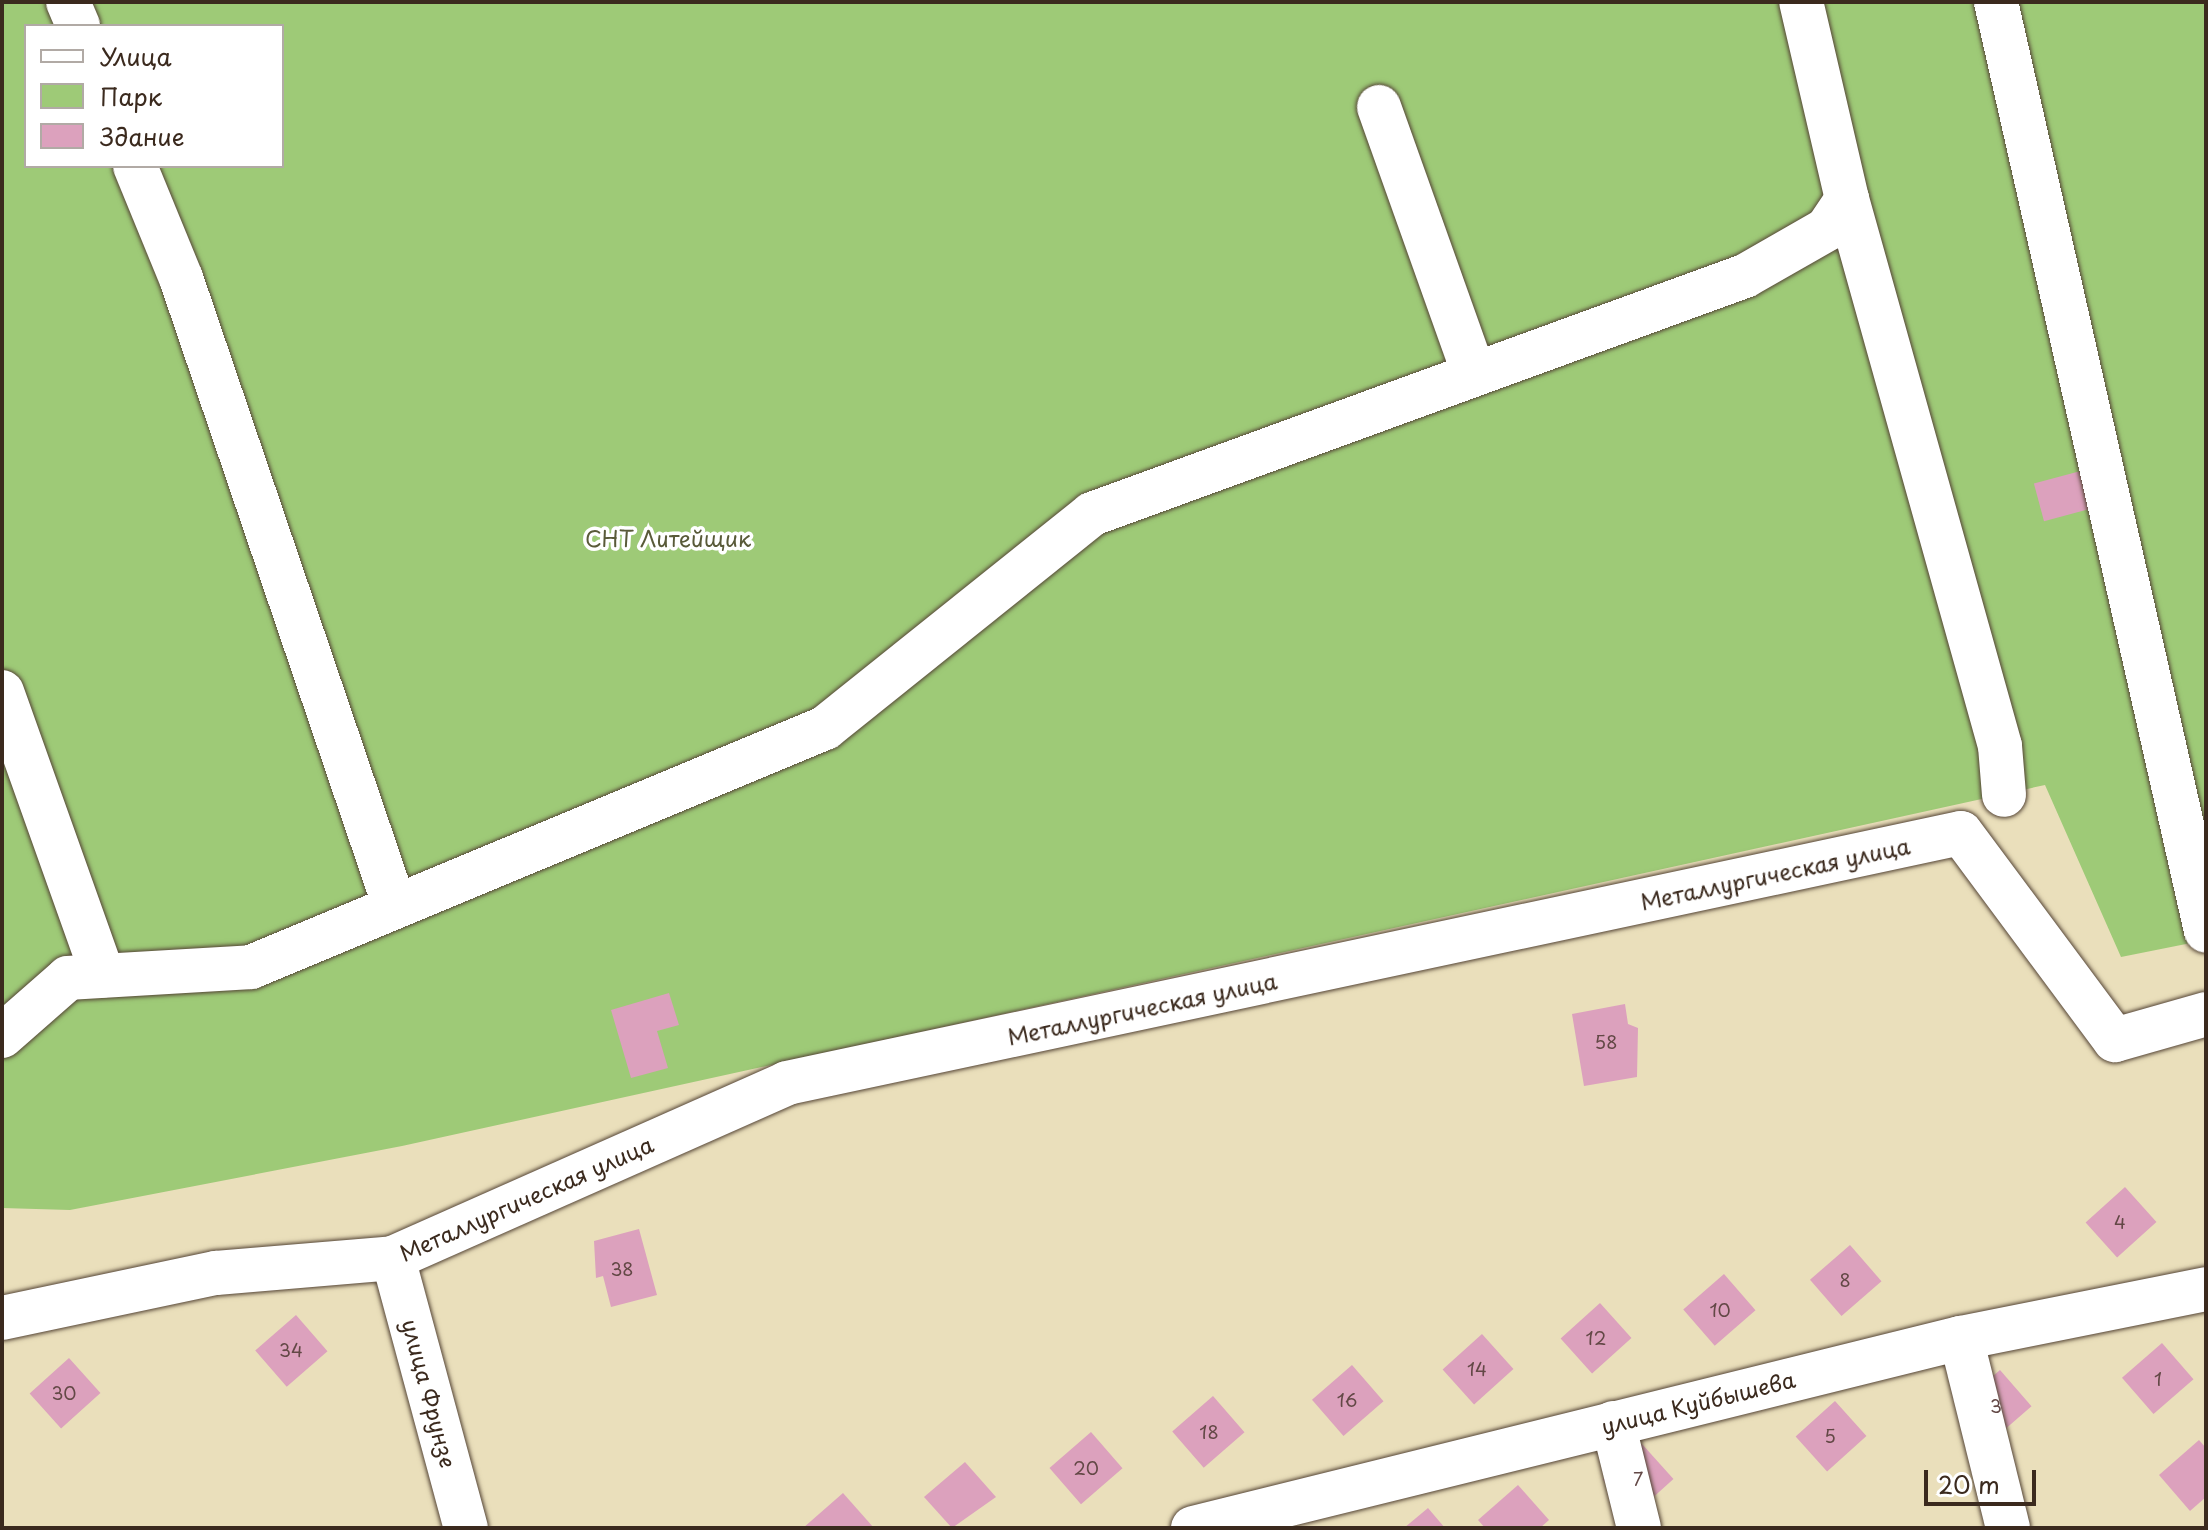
<!DOCTYPE html>
<meta charset="utf-8">
<style>
body{margin:0}
#map{position:relative;width:2208px;height:1530px;overflow:hidden;background:#eadfbb;font-family:"Playpen Sans",sans-serif}
div>[style]{position:absolute}
.green>*{inset:0;background:#9eca77}
.building>*{inset:0;background:#dca1bd;transform-origin:0 0}
.roads{filter:drop-shadow(0 0 2px #554536) drop-shadow(0 0 2px #554536)}
.minor>*{height:44px;margin:-22px;padding:0 22px;transform-origin:22px;border-radius:22px;background:#fff}
span{translate:-50% -50%;white-space:nowrap;text-align:center;line-height:1.15;-webkit-text-stroke:7px #fff;paint-order:stroke}
.number-label{font-size:18px;color:#634846}
.number-label span{-webkit-text-stroke-width:0}
.park-label{font-size:22px;color:#595a39}
.street-label{font-size:22px;color:#3b2a1e}
.frame{position:absolute;inset:0;border:4px solid #3b2a1e;pointer-events:none}
.legend{position:absolute;left:24px;top:24px;width:260px;height:144px;box-sizing:border-box;background:#fff;border:2px solid #b1aaa5;margin:0;padding:10px 14px;list-style:none;font-size:24px;color:#3b2a1e}
.legend li{display:flex;align-items:center;gap:16px;height:40px}
.legend b{width:40px;border:2px solid #b1aaa5}
.scale{position:absolute;left:1924px;top:1470px;width:112px;height:36px;box-sizing:border-box;border:4px solid #3b2a1e;border-top:0;padding-left:10px;font-size:24px;line-height:28px;white-space:nowrap;color:#3b2a1e;-webkit-text-stroke:6px #fff;paint-order:stroke}
</style>
<div id="map">
<div class="green">
<i style="clip-path:polygon(evenodd,2px 2px,2206px 2px,2206px 940px,2121px 957px,2045px 785px,402px 1146px,70px 1210px,2px 1208px,2px 2px,26px 26px,282px 26px,282px 166px,26px 166px,26px 26px)"></i>
</div>
<div class="building">
<i style="left:2088px;top:469px;width:39px;height:56px;rotate:75deg"></i>
<i style="clip-path:polygon(669px 993px,679px 1025px,657px 1031px,668px 1068px,631px 1078px,611px 1010px)"></i>
<i style="clip-path:polygon(1625px 1004px,1628px 1024px,1638px 1028px,1637px 1077px,1584px 1086px,1572px 1014px)"></i>
<i style="left:2125px;top:1187px;width:47px;height:53px;rotate:48deg"></i>
<i style="clip-path:polygon(639px 1229px,657px 1295px,611px 1307px,603px 1276px,596px 1278px,594px 1241px)"></i>
<i style="left:1850px;top:1245px;width:48px;height:53px;rotate:49deg"></i>
<i style="left:1724px;top:1274px;width:48px;height:54px;rotate:49deg"></i>
<i style="left:1600px;top:1303px;width:47px;height:53px;rotate:48deg"></i>
<i style="left:296px;top:1315px;width:48px;height:54px;rotate:49deg"></i>
<i style="left:1482px;top:1334px;width:47px;height:53px;rotate:48deg"></i>
<i style="left:2162px;top:1343px;width:48px;height:53px;rotate:49deg"></i>
<i style="left:69px;top:1358px;width:47px;height:53px;rotate:48deg"></i>
<i style="left:1352px;top:1365px;width:48px;height:53px;rotate:49deg"></i>
<i style="left:2000px;top:1370px;width:48px;height:53px;rotate:49deg"></i>
<i style="left:1213px;top:1396px;width:48px;height:54px;rotate:49deg"></i>
<i style="left:1835px;top:1401px;width:47px;height:53px;rotate:48deg"></i>
<i style="left:1091px;top:1432px;width:48px;height:55px;rotate:49deg"></i>
<i style="clip-path:polygon(2199px 1440px,2206px 1448px,2206px 1497px,2190px 1511px,2159px 1475px)"></i>
<i style="left:1642px;top:1444px;width:47px;height:53px;rotate:48deg"></i>
<i style="clip-path:polygon(965px 1462px,996px 1497px,952px 1528px,924px 1497px)"></i>
<i style="clip-path:polygon(1518px 1485px,1549px 1520px,1540px 1528px,1485px 1528px,1478px 1520px)"></i>
<i style="clip-path:polygon(843px 1493px,874px 1528px,803px 1528px)"></i>
<i style="clip-path:polygon(1428px 1508px,1445px 1528px,1404px 1528px)"></i>
</div>
<div class="roads">
<div class="minor">
<i style="left:68px;top:2px;width:26px;rotate:67deg"></i>
<i style="left:1996px;top:2px;width:952px;rotate:77.26deg"></i>
<i style="left:1379px;top:107px;width:283px;rotate:70.4deg"></i>
<i style="left:135px;top:166px;width:121px;rotate:67.7deg"></i>
<i style="left:181px;top:278px;width:664px;rotate:71.21deg"></i>
<i style="left:1847px;top:199px;width:568px;rotate:74.37deg"></i>
<i style="left:2000px;top:746px;width:49px;rotate:85.3deg"></i>
<i style="left:2px;top:692px;width:301px;rotate:70.4deg"></i>
<i style="left:2px;top:1036px;width:88px;rotate:-41.3deg"></i>
<i style="left:68px;top:978px;width:183px;rotate:-3.4deg"></i>
<i style="left:251px;top:967px;width:622px;rotate:-22.61deg"></i>
<i style="left:825px;top:728px;width:342px;rotate:-38.7deg"></i>
<i style="left:1092px;top:514px;width:695px;rotate:-20.03deg"></i>
<i style="left:1745px;top:276px;width:95px;rotate:-29.8deg"></i>
<i style="left:1827px;top:229px;width:36px;rotate:-56deg"></i>
<i style="left:1847px;top:199px;width:202px;rotate:-103.1deg"></i>
<i style="left:393px;top:1258px;width:280px;rotate:74.9deg"></i>
<i style="left:2px;top:1318px;width:219px;rotate:-11.9deg"></i>
<i style="left:216px;top:1273px;width:178px;rotate:-4.8deg"></i>
<i style="left:393px;top:1258px;width:431px;rotate:-23.9deg"></i>
<i style="left:787px;top:1083px;width:1200px;rotate:-12.02deg"></i>
<i style="left:1961px;top:833px;width:258px;rotate:53.4deg"></i>
<i style="left:2115px;top:1040px;width:95px;rotate:-15.9deg"></i>
<i style="left:1961px;top:1338px;width:196px;rotate:76.1deg"></i>
<i style="left:1613px;top:1423px;width:108px;rotate:76.1deg"></i>
<i style="left:1193px;top:1528px;width:791px;rotate:-13.9deg"></i>
<i style="left:1961px;top:1338px;width:250px;rotate:-11.3deg"></i>
</div>
</div>
<div class="number-label">
<span style="left:1606px;top:1042px">58</span>
<span style="left:2120px;top:1222px">4</span>
<span style="left:622px;top:1269px">38</span>
<span style="left:1845px;top:1280px">8</span>
<span style="left:1720px;top:1310px">10</span>
<span style="left:1596px;top:1338px">12</span>
<span style="left:291px;top:1350px">34</span>
<span style="left:1477px;top:1369px">14</span>
<span style="left:2158px;top:1379px">1</span>
<span style="left:64px;top:1393px">30</span>
<span style="left:1347px;top:1400px">16</span>
<span style="left:1996px;top:1406px">3</span>
<span style="left:1209px;top:1432px">18</span>
<span style="left:1830px;top:1436px">5</span>
<span style="left:1086px;top:1468px">20</span>
<span style="left:1638px;top:1479px">7</span>
</div>
<div class="park-label">
<span style="left:668px;top:538px">СНТ Литейщик</span>
</div>
<div class="street-label">
<span style="left:1775px;top:873px;rotate:-12deg">Металлургическая улица</span>
<span style="left:1142px;top:1008px;rotate:-12deg">Металлургическая улица</span>
<span style="left:526px;top:1198px;rotate:-24deg">Металлургическая улица</span>
<span style="left:430px;top:1393px;rotate:75deg">улица Фрунзе</span>
<span style="left:1698px;top:1402px;rotate:-14deg">улица Куйбышева</span>
</div>
<div class="frame"></div>
<ul class="legend">
<li><b style="height:10px;background:#fff"></b>Улица</li>
<li><b style="height:22px;background:#9eca77"></b>Парк</li>
<li><b style="height:22px;background:#dca1bd"></b>Здание</li>
</ul>
<div class="scale">20 m</div>
</div>
